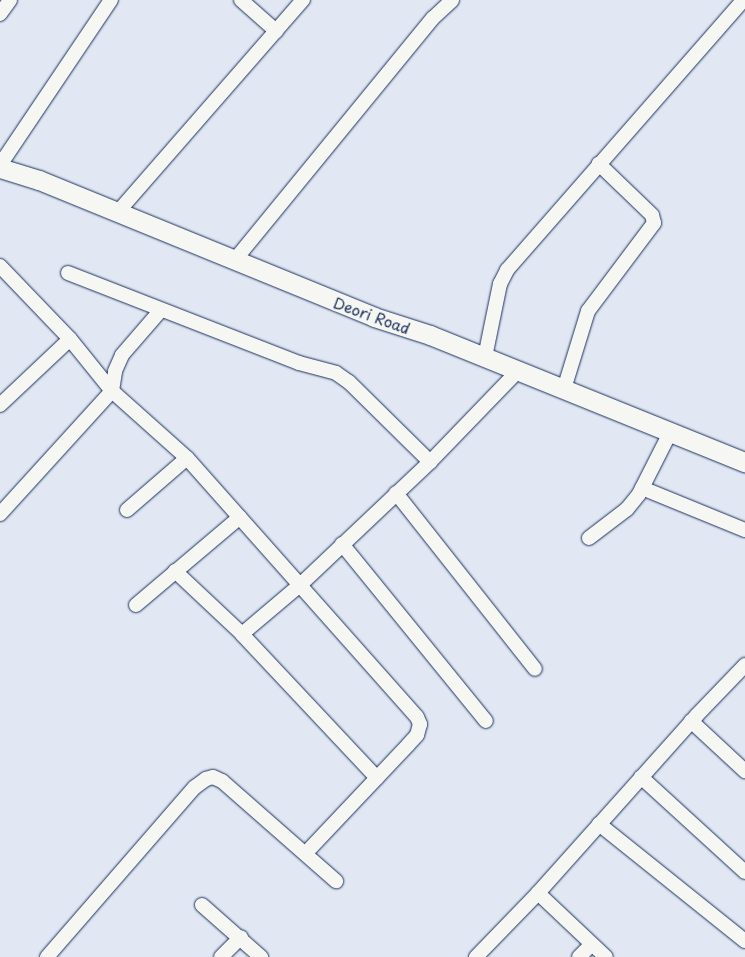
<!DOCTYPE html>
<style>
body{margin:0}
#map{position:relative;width:745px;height:957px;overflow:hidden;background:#e1e8f4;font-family:"Playpen Sans",sans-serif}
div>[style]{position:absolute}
.roads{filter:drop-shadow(0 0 1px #1b2f5e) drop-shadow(0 0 1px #1b2f5e)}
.street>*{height:14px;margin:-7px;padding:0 7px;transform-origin:7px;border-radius:7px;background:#f6f6f2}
.secondary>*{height:19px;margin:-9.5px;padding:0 9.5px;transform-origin:9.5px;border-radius:9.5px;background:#f6f6f2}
span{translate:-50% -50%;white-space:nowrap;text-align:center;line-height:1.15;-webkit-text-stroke:4px #f6f6f2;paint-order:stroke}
.street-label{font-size:15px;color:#1b2f5e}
</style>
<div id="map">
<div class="roads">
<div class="street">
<i style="left:241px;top:0;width:47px;rotate:41.5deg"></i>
<i style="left:0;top:14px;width:17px;rotate:-54deg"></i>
<i style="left:0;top:165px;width:199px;rotate:-56.1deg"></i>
<i style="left:117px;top:213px;width:283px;rotate:-48.9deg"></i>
<i style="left:234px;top:261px;width:314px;rotate:-50.7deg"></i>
<i style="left:433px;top:18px;width:26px;rotate:-43deg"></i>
<i style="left:0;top:266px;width:101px;rotate:46.2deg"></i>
<i style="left:70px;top:339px;width:67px;rotate:51.1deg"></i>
<i style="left:68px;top:273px;width:248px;rotate:21.3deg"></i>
<i style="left:299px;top:363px;width:38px;rotate:15deg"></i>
<i style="left:336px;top:373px;width:16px;rotate:35deg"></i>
<i style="left:349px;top:382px;width:114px;rotate:44.6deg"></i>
<i style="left:485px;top:357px;width:75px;rotate:-78.4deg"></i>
<i style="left:500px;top:284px;width:16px;rotate:-63deg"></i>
<i style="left:507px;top:270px;width:359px;rotate:-48.8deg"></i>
<i style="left:564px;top:389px;width:82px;rotate:-72.9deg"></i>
<i style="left:588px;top:311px;width:110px;rotate:-53.1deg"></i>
<i style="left:654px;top:223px;width:8px;rotate:-104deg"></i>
<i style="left:652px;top:215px;width:74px;rotate:-136.1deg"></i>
<i style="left:112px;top:391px;width:20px;rotate:-81deg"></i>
<i style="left:115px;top:371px;width:17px;rotate:-66deg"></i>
<i style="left:122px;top:355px;width:60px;rotate:-49.1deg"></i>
<i style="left:0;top:405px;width:96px;rotate:-43.3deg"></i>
<i style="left:642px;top:488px;width:111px;rotate:22.2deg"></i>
<i style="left:396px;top:493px;width:224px;rotate:51.7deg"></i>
<i style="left:127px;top:510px;width:79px;rotate:-40.9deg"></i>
<i style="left:0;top:514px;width:166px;rotate:-47.7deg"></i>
<i style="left:112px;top:391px;width:101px;rotate:41.8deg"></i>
<i style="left:187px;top:458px;width:346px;rotate:48.4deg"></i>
<i style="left:417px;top:717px;width:8px;rotate:67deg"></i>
<i style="left:420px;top:724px;width:11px;rotate:105deg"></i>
<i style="left:417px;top:735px;width:13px;rotate:132deg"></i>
<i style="left:408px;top:745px;width:149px;rotate:133.4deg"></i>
<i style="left:589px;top:538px;width:48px;rotate:-37.3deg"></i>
<i style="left:627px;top:509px;width:19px;rotate:-51deg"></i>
<i style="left:639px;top:494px;width:71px;rotate:-63.1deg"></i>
<i style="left:342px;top:544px;width:228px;rotate:50.9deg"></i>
<i style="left:175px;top:571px;width:92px;rotate:43.2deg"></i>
<i style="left:136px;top:605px;width:136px;rotate:-40.2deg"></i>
<i style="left:691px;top:721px;width:74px;rotate:42.8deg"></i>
<i style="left:641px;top:777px;width:141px;rotate:42.4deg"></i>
<i style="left:377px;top:778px;width:197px;rotate:-133.2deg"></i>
<i style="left:242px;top:634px;width:76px;rotate:-40.2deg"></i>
<i style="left:300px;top:585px;width:179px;rotate:-43.4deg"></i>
<i style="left:430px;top:462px;width:127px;rotate:-46deg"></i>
<i style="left:599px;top:824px;width:187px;rotate:38.7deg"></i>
<i style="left:538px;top:893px;width:93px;rotate:43.3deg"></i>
<i style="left:202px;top:905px;width:79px;rotate:41.4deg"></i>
<i style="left:47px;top:957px;width:225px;rotate:-49deg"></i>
<i style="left:195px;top:787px;width:14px;rotate:-36deg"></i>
<i style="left:206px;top:779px;width:7px;rotate:-16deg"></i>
<i style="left:213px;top:777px;width:10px;rotate:24deg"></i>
<i style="left:222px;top:781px;width:152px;rotate:41.3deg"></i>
<i style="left:221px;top:957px;width:28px;rotate:-45deg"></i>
<i style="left:476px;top:957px;width:89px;rotate:-45.9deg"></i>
<i style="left:538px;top:893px;width:237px;rotate:-48.2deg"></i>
<i style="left:696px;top:716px;width:71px;rotate:-46.1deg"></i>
<i style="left:579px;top:957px;width:17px;rotate:-45deg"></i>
</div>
<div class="secondary">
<i style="left:0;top:168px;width:41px;rotate:17.1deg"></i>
<i style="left:39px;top:180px;width:362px;rotate:22.2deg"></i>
<i style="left:374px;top:317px;width:59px;rotate:17.8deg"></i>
<i style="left:430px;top:335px;width:340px;rotate:22deg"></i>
</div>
</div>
<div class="street-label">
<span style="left:372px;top:315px;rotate:20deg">Deori Road</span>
</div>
</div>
